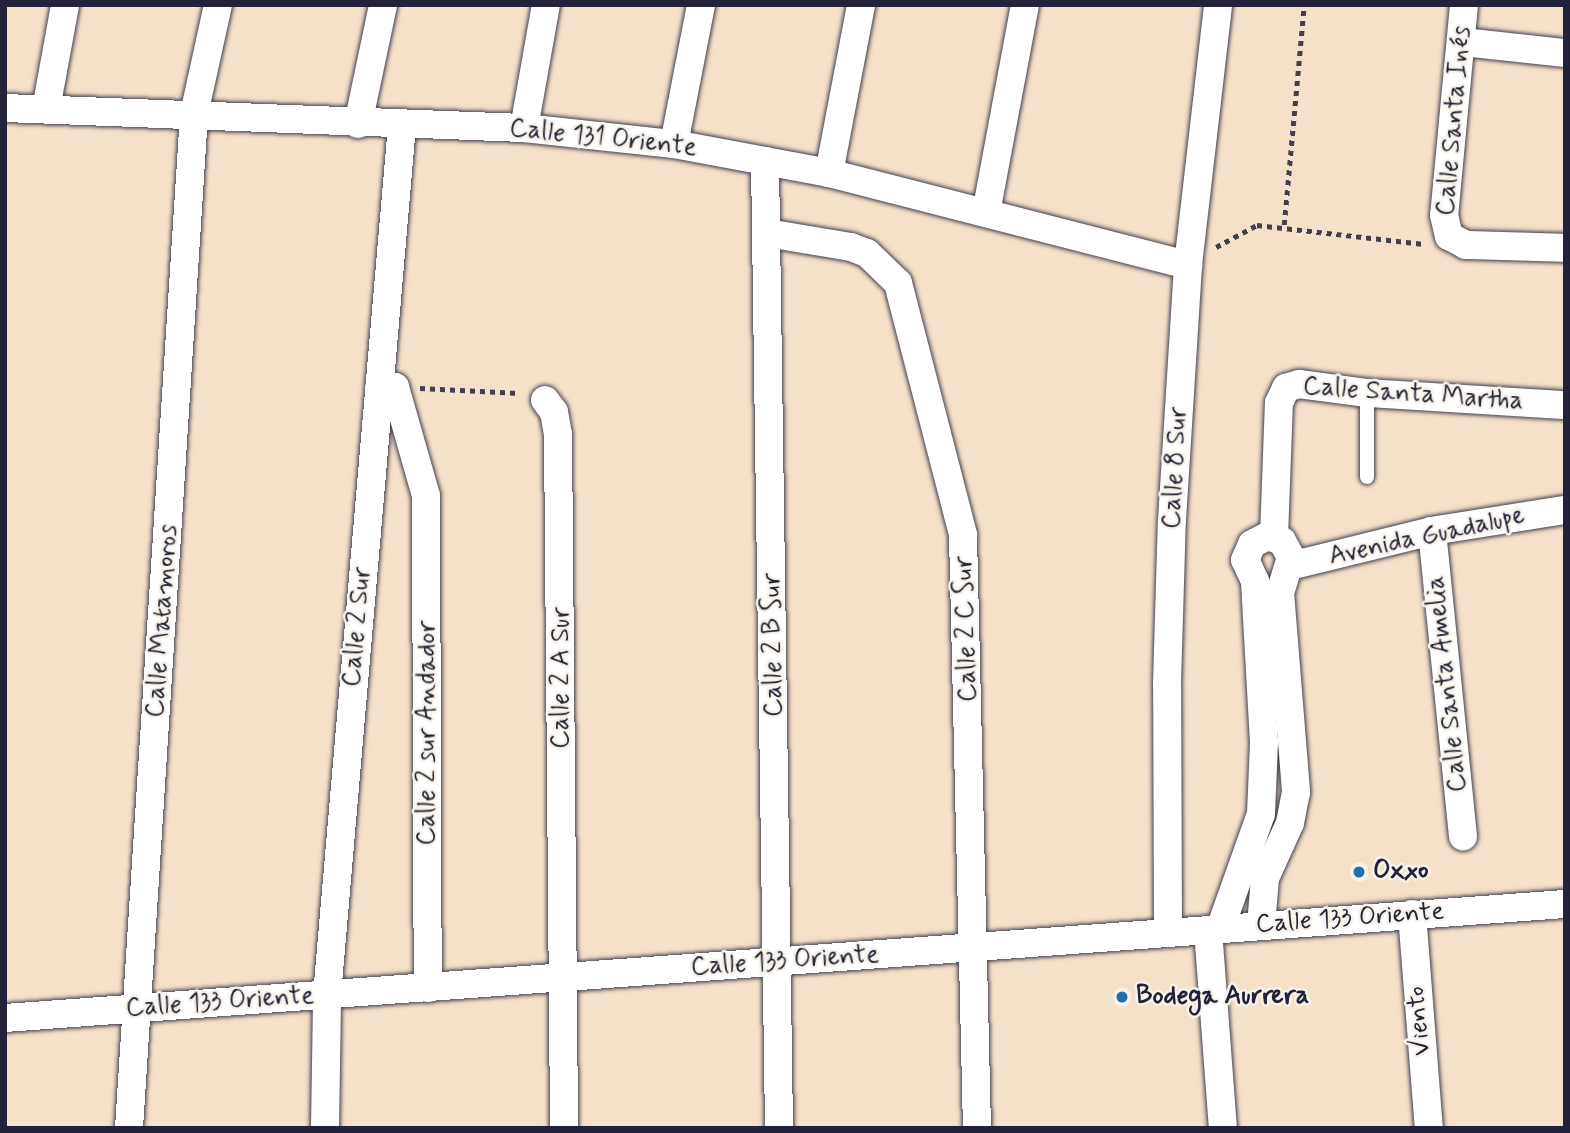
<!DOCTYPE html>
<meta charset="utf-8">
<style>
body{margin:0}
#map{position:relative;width:1570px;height:1133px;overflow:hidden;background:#f5e1c9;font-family:Mynerve,sans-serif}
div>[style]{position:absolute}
.path>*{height:4.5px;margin-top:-2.25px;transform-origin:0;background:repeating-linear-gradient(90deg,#423f50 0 5px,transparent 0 10px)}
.roads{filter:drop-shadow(0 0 2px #423f50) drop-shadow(0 0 2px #423f50)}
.service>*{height:14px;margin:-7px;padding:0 7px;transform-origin:7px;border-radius:7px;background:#fff}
.minor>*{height:28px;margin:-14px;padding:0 14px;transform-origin:14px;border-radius:14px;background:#fff}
.dots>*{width:19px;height:19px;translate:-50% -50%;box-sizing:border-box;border:4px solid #f7f3e8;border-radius:50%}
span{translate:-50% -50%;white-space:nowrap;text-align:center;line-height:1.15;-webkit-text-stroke:5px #f7f3e8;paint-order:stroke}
.street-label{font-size:26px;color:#22223b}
.poi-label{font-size:26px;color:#22223b;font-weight:700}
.left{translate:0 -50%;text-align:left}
.frame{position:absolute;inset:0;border:7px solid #22223b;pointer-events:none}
</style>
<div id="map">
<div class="path">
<i style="left:1284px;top:225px;width:221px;rotate:-84.8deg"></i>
<i style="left:1216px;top:247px;width:47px;rotate:-28.2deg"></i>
<i style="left:1257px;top:225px;width:168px;rotate:6.5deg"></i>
<i style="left:420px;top:388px;width:100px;rotate:2.9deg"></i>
</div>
<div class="roads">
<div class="service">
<i style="left:1367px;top:477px;width:84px;rotate:-90deg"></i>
</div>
<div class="minor">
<i style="left:1464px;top:5px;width:211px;rotate:95.4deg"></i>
<i style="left:1444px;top:215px;width:22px;rotate:77deg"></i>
<i style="left:1449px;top:236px;width:19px;rotate:28deg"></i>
<i style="left:1466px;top:245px;width:99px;rotate:1.7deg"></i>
<i style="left:1463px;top:42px;width:103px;rotate:6.2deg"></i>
<i style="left:5px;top:108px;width:519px;rotate:2.21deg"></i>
<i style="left:524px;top:128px;width:151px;rotate:6.1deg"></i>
<i style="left:674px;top:144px;width:158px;rotate:10.6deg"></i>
<i style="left:829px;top:173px;width:371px;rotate:14.4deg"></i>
<i style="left:46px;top:109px;width:106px;rotate:-79.6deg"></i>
<i style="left:358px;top:124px;width:122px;rotate:-78.1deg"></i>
<i style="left:524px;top:128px;width:125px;rotate:-79.9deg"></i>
<i style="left:674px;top:144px;width:142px;rotate:-79deg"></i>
<i style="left:765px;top:161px;width:967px;rotate:89.17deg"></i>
<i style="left:829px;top:173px;width:171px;rotate:-79.2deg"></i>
<i style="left:986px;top:213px;width:212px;rotate:-79.4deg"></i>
<i style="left:767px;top:233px;width:85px;rotate:9.5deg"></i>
<i style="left:851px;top:247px;width:17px;rotate:21deg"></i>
<i style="left:867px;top:253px;width:43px;rotate:44.1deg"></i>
<i style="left:898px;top:283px;width:260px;rotate:75.5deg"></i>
<i style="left:963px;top:535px;width:593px;rotate:88.65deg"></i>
<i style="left:379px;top:388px;width:16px;rotate:-4deg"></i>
<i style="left:395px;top:387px;width:113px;rotate:74.1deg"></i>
<i style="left:426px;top:496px;width:492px;rotate:89.8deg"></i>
<i style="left:545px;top:400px;width:15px;rotate:53deg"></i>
<i style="left:554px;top:412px;width:22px;rotate:80deg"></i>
<i style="left:558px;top:434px;width:694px;rotate:89.5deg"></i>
<i style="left:1432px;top:531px;width:307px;rotate:84.2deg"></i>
<i style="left:1274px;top:537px;width:134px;rotate:-87.9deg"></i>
<i style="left:1279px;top:403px;width:17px;rotate:-65deg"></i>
<i style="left:1286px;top:388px;width:14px;rotate:-17deg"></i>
<i style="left:1299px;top:384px;width:69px;rotate:7.5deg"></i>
<i style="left:1367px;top:393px;width:198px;rotate:3.5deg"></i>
<i style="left:1290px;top:566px;width:146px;rotate:-13.8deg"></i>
<i style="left:1432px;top:531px;width:135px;rotate:-9deg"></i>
<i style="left:1412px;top:914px;width:215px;rotate:85.5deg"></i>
<i style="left:1220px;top:929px;width:122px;rotate:-70.4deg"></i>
<i style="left:1261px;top:814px;width:71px;rotate:-87.6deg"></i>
<i style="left:1264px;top:743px;width:162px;rotate:-93.2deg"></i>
<i style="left:1255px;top:581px;width:23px;rotate:-115deg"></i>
<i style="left:1245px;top:560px;width:17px;rotate:-66deg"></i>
<i style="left:1252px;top:544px;width:18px;rotate:-27deg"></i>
<i style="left:1268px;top:536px;width:15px;rotate:20deg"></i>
<i style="left:1282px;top:541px;width:18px;rotate:61deg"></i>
<i style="left:1291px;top:557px;width:37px;rotate:107deg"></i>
<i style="left:1280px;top:592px;width:201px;rotate:85.4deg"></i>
<i style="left:1296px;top:792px;width:32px;rotate:101deg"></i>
<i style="left:1290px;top:823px;width:60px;rotate:114.4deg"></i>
<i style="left:1265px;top:878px;width:48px;rotate:94.8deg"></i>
<i style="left:1208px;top:930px;width:199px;rotate:85.7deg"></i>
<i style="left:1168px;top:933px;width:249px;rotate:-90.2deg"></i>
<i style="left:1167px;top:684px;width:164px;rotate:-88.3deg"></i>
<i style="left:1172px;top:520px;width:256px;rotate:-86.4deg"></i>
<i style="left:1188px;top:265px;width:262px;rotate:-83.4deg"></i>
<i style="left:5px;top:1018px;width:1564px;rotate:-4.18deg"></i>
<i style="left:129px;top:1128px;width:1016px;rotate:-86.33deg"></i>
<i style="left:194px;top:114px;width:112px;rotate:-77.6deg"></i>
<i style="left:325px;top:1128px;width:133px;rotate:-89.1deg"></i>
<i style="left:327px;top:995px;width:872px;rotate:-85.07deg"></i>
</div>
</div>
<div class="dots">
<i style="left:1359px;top:872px;background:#1f6fb2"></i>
<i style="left:1122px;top:997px;background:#1f6fb2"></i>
</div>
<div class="street-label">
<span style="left:1455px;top:121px;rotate:-85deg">Calle Santa Inés</span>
<span style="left:603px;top:139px;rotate:6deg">Calle 131 Oriente</span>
<span style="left:1413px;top:395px;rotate:4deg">Calle Santa Martha</span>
<span style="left:1176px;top:468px;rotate:-87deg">Calle 8 Sur</span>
<span style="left:1427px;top:537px;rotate:-12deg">Avenida Guadalupe</span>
<span style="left:163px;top:621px;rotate:-86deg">Calle Matamoros</span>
<span style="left:358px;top:627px;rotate:-85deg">Calle 2 Sur</span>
<span style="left:967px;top:629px;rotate:-92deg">Calle 2 C Sur</span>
<span style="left:774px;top:645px;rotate:-91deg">Calle 2 B Sur</span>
<span style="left:562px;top:678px;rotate:-90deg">Calle 2 A Sur</span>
<span style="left:1448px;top:684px;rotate:-96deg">Calle Santa Amelia</span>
<span style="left:428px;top:733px;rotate:-90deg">Calle 2 sur Andador</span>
<span style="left:1350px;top:919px;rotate:-4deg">Calle 133 Oriente</span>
<span style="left:785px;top:962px;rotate:-4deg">Calle 133 Oriente</span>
<span style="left:220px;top:1003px;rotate:-4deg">Calle 133 Oriente</span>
<span style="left:1420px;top:1021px;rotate:-95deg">Viento</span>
</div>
<div class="poi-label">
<span class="left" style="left:1373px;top:872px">Oxxo</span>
<span class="left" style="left:1136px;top:997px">Bodega Aurrera</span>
</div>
<div class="frame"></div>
</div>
